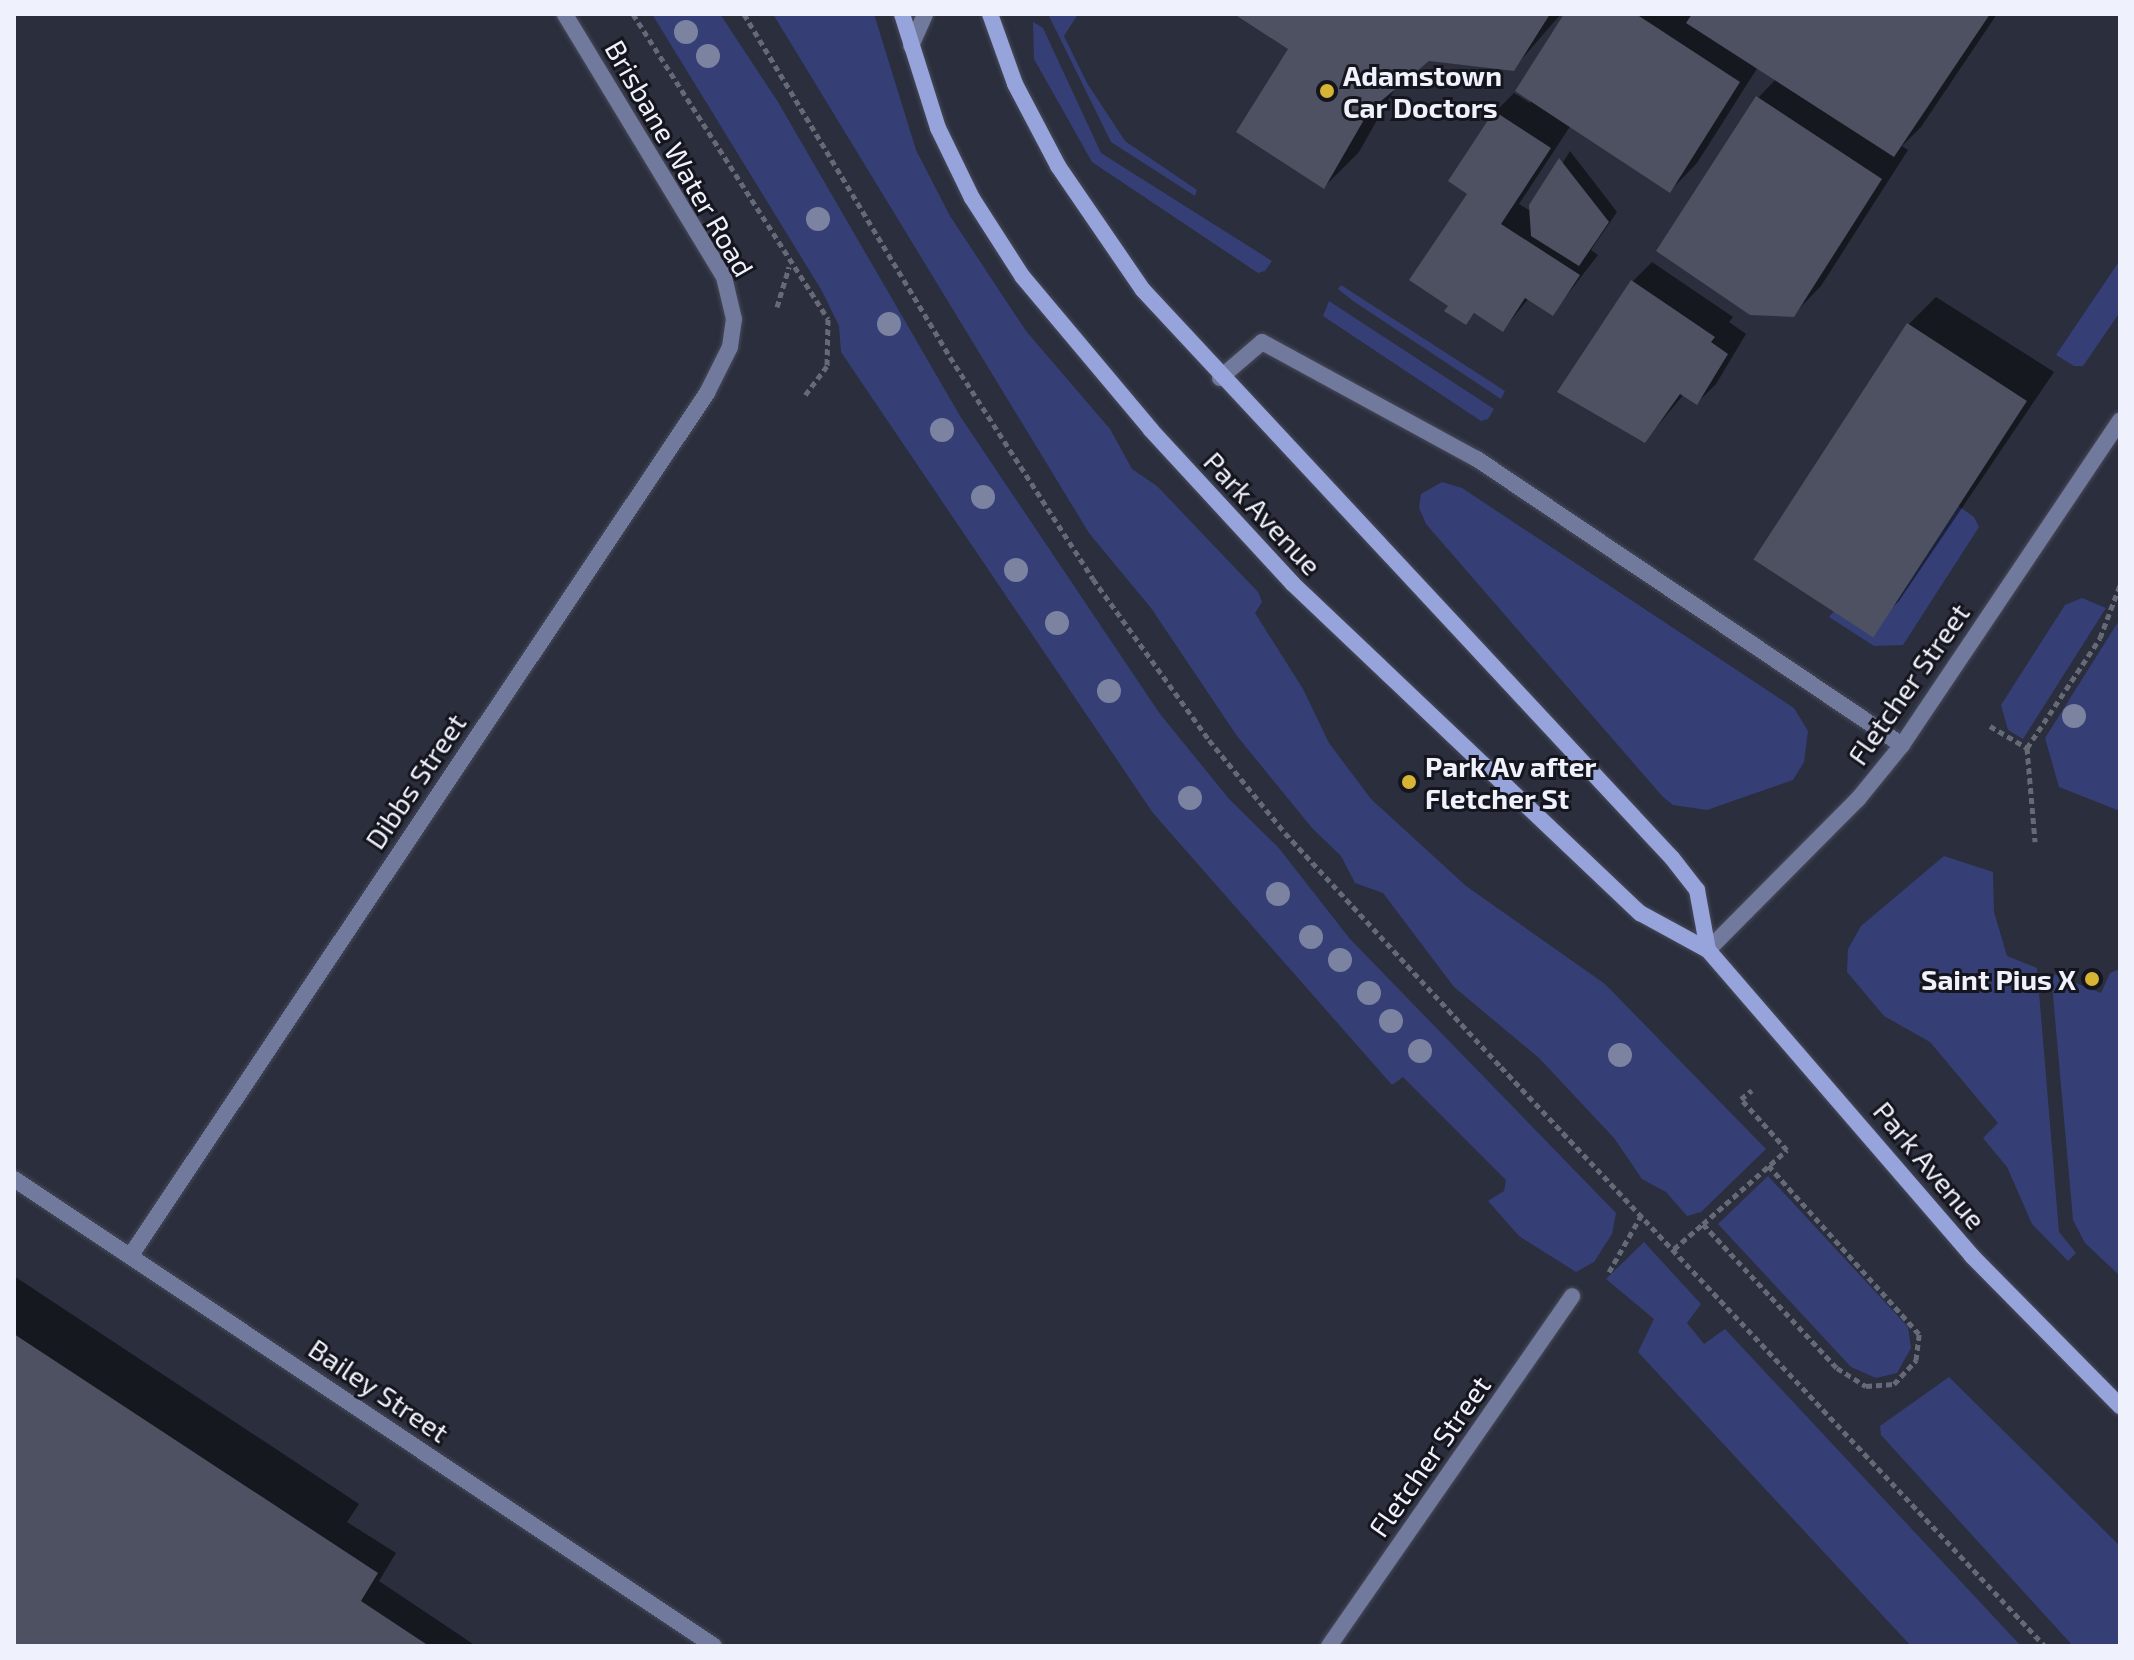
<!DOCTYPE html>
<style>
body{margin:0}
#map{position:relative;width:2134px;height:1660px;overflow:hidden;background:#2a2e3d;font-family:"Exo 2",sans-serif}
div>[style]{position:absolute}
.green>*{inset:0;background:#353f75}
.shadow>*{inset:0;background:#0007}
.building>*{inset:0;background:#4d5161;transform-origin:0 0}
.path>*{height:5px;margin-top:-2.5px;transform-origin:0;background:repeating-linear-gradient(90deg,#666a77 0 6px,transparent 0 10px)}
.roads{filter:drop-shadow(0 0 2px #464958) drop-shadow(0 0 2px #464958)}
.minor>*{height:16px;margin:-8px;padding:0 8px;transform-origin:8px;border-radius:8px;background:#717a9c}
.secondary>*{height:16px;margin:-8px;padding:0 8px;transform-origin:8px;border-radius:8px;background:#96a4db}
.trees>*{width:24px;height:24px;margin:-12px;border-radius:50%;background:#7b83a1}
.dots>*{width:22px;height:22px;translate:-50% -50%;box-sizing:border-box;border:4px solid #15161d;border-radius:50%}
span{translate:-50% -50%;white-space:nowrap;text-align:center;line-height:1.15;-webkit-text-stroke:6px #15161d;paint-order:stroke}
.poi-label{font-size:28px;color:#eff2fc;font-weight:700}
.left{translate:0 -50%;text-align:left}
.right{translate:-100% -50%;text-align:right}
.street-label{font-size:28px;color:#eff2fc}
.frame{position:absolute;inset:0;border:16px solid #eff2fc;pointer-events:none}
</style>
<div id="map">
<div class="green">
<i style="clip-path:polygon(652px 14px,720px 14px,778px 102px,960px 416px,1160px 714px,1230px 800px,1278px 847px,1350px 939px,1616px 1213px,1612px 1234px,1594px 1262px,1576px 1272px,1519px 1236px,1488px 1201px,1504px 1191px,1506px 1180px,1403px 1077px,1392px 1085px,1153px 813px,841px 352px,839px 326px,822px 291px)"></i>
<i style="clip-path:polygon(773px 14px,874px 14px,916px 150px,950px 216px,1026px 331px,1110px 429px,1132px 469px,1157px 486px,1258px 592px,1262px 602px,1255px 613px,1303px 689px,1329px 743px,1371px 799px,1466px 886px,1605px 984px,1766px 1149px,1701px 1212px,1687px 1216px,1666px 1192px,1642px 1179px,1614px 1138px,1539px 1058px,1454px 987px,1383px 893px,1355px 883px,1341px 856px,1312px 828px,1237px 736px,1151px 608px,1089px 533px)"></i>
<i style="clip-path:polygon(1048px 14px,1078px 14px,1064px 36px,1087px 83px,1125px 141px,1197px 190px,1195px 196px,1111px 142px)"></i>
<i style="clip-path:polygon(1033px 22px,1043px 28px,1101px 153px,1272px 261px,1265px 271px,1258px 273px,1092px 162px,1034px 59px)"></i>
<i style="clip-path:polygon(2120px 260px,2120px 312px,2083px 366px,2074px 366px,2056px 355px)"></i>
<i style="clip-path:polygon(1341px 285px,1505px 391px,1501px 399px,1353px 301px,1338px 289px)"></i>
<i style="clip-path:polygon(1329px 301px,1494px 409px,1488px 419px,1481px 421px,1323px 316px)"></i>
<i style="clip-path:polygon(1442px 482px,1462px 488px,1794px 708px,1808px 731px,1804px 762px,1793px 780px,1707px 810px,1673px 805px,1663px 797px,1426px 524px,1419px 508px,1421px 494px)"></i>
<i style="clip-path:polygon(1957px 505px,1974px 517px,1979px 527px,1903px 645px,1874px 646px,1829px 617px,1835px 610px,1871px 631px)"></i>
<i style="clip-path:polygon(2082px 598px,2106px 608px,2023px 739px,2008px 730px,2001px 705px,2065px 605px)"></i>
<i style="clip-path:polygon(2120px 619px,2120px 811px,2059px 787px,2045px 738px)"></i>
<i style="clip-path:polygon(1944px 856px,1993px 872px,1994px 912px,2007px 956px,2037px 968px,2059px 1232px,2076px 1253px,2068px 1261px,2032px 1224px,2007px 1167px,1983px 1138px,1998px 1123px,1930px 1042px,1884px 1016px,1847px 972px,1848px 949px,1861px 926px)"></i>
<i style="clip-path:polygon(2120px 969px,2120px 1276px,2085px 1243px,2073px 1220px,2051px 973px,2101px 993px,2110px 973px)"></i>
<i style="clip-path:polygon(1768px 1176px,1908px 1327px,1911px 1348px,1897px 1373px,1876px 1378px,1851px 1367px,1718px 1224px)"></i>
<i style="clip-path:polygon(1644px 1242px,1701px 1304px,1687px 1323px,1704px 1344px,1725px 1329px,2021px 1646px,1911px 1646px,1638px 1352px,1654px 1319px,1606px 1279px)"></i>
<i style="clip-path:polygon(1949px 1377px,2120px 1546px,2120px 1646px,2073px 1646px,1881px 1435px,1880px 1426px)"></i>
</div>
<div class="shadow">
<i style="clip-path:polygon(1238px 14px,1561px 14px,1513px 69px,1428px 59px,1397px 85px,1359px 152px,1324px 187px,1291px 48px)"></i>
<i style="clip-path:polygon(1566px 14px,1997px 14px,1921px 127px,1902px 146px,1908px 150px,1821px 286px,1793px 315px,1758px 98px,1776px 79px,1758px 67px,1697px 163px,1670px 191px,1571px 125px,1519px 204px,1532px 212px,1570px 151px,1617px 212px,1591px 250px,1598px 255px,1553px 313px,1529px 298px,1503px 330px,1476px 312px,1466px 322px,1470px 193px,1495px 112px,1514px 93px,1530px 103px)"></i>
<i style="clip-path:polygon(1652px 262px,1733px 317px,1729px 322px,1746px 334px,1716px 384px,1697px 403px,1684px 394px,1645px 441px,1560px 391px,1633px 281px)"></i>
<i style="clip-path:polygon(1936px 297px,2054px 372px,1899px 601px,1871px 629px,1908px 325px)"></i>
<i style="clip-path:polygon(14px 1276px,359px 1504px,347px 1522px,396px 1553px,379px 1581px,476px 1646px,14px 1646px)"></i>
</div>
<div class="building">
<i style="clip-path:polygon(1234px 14px,1550px 14px,1514px 71px,1429px 61px,1369px 111px,1324px 189px,1236px 132px,1288px 49px)"></i>
<i style="clip-path:polygon(1564px 14px,1636px 14px,1740px 82px,1670px 193px,1515px 91px)"></i>
<i style="clip-path:polygon(1692px 14px,1990px 14px,1894px 157px,1686px 23px)"></i>
<i style="clip-path:polygon(1756px 96px,1882px 179px,1794px 317px,1750px 315px,1656px 251px)"></i>
<i style="clip-path:polygon(1494px 111px,1551px 148px,1501px 224px,1580px 275px,1553px 316px,1525px 298px,1503px 332px,1474px 313px,1466px 325px,1444px 311px,1448px 306px,1409px 280px,1467px 194px,1448px 181px)"></i>
<i style="clip-path:polygon(1559px 158px,1609px 222px,1579px 266px,1531px 236px,1529px 205px)"></i>
<i style="clip-path:polygon(1631px 280px,1715px 337px,1711px 342px,1728px 354px,1697px 405px,1680px 394px,1645px 443px,1557px 392px)"></i>
<i style="left:1907px;top:323px;width:143px;height:282px;rotate:33deg"></i>
<i style="clip-path:polygon(14px 1334px,378px 1573px,361px 1601px,429px 1646px,14px 1646px)"></i>
</div>
<div class="path">
<i style="left:633px;top:14px;width:362px;rotate:57.4deg"></i>
<i style="left:828px;top:319px;width:47px;rotate:91.2deg"></i>
<i style="left:827px;top:366px;width:39px;rotate:127deg"></i>
<i style="left:744px;top:14px;width:400px;rotate:59deg"></i>
<i style="left:950px;top:357px;width:264px;rotate:57.2deg"></i>
<i style="left:1093px;top:579px;width:198px;rotate:54.2deg"></i>
<i style="left:1209px;top:740px;width:120px;rotate:50.7deg"></i>
<i style="left:1285px;top:833px;width:318px;rotate:47.3deg"></i>
<i style="left:1501px;top:1067px;width:794px;rotate:46.79deg"></i>
<i style="left:777px;top:307px;width:42px;rotate:-73.3deg"></i>
<i style="left:1990px;top:726px;width:43px;rotate:30.7deg"></i>
<i style="left:2027px;top:748px;width:132px;rotate:-56.4deg"></i>
<i style="left:2100px;top:638px;width:57px;rotate:-69.3deg"></i>
<i style="left:2027px;top:748px;width:94px;rotate:85.1deg"></i>
<i style="left:1703px;top:1224px;width:112px;rotate:-41.4deg"></i>
<i style="left:1787px;top:1150px;width:69px;rotate:-132deg"></i>
<i style="left:1741px;top:1099px;width:14px;rotate:-39deg"></i>
<i style="left:1674px;top:1249px;width:38px;rotate:-41deg"></i>
<i style="left:1703px;top:1224px;width:197px;rotate:47.1deg"></i>
<i style="left:1837px;top:1368px;width:34px;rotate:32deg"></i>
<i style="left:1866px;top:1386px;width:28px;rotate:-4deg"></i>
<i style="left:1894px;top:1384px;width:33px;rotate:-47deg"></i>
<i style="left:1916px;top:1360px;width:26px;rotate:-83deg"></i>
<i style="left:1919px;top:1334px;width:227px;rotate:-131.8deg"></i>
<i style="left:1609px;top:1272px;width:67px;rotate:-60.4deg"></i>
</div>
<div class="roads">
<div class="minor">
<i style="left:911px;top:46px;width:35px;rotate:-66deg"></i>
<i style="left:1220px;top:378px;width:55px;rotate:-40.6deg"></i>
<i style="left:1262px;top:342px;width:245px;rotate:28.6deg"></i>
<i style="left:1477px;top:459px;width:512px;rotate:33.94deg"></i>
<i style="left:1708px;top:950px;width:213px;rotate:-45.2deg"></i>
<i style="left:1858px;top:799px;width:70px;rotate:-50.8deg"></i>
<i style="left:1902px;top:745px;width:391px;rotate:-56.1deg"></i>
<i style="left:14px;top:1179px;width:841px;rotate:33.71deg"></i>
<i style="left:131px;top:1255px;width:1037px;rotate:-56.25deg"></i>
<i style="left:707px;top:393px;width:51px;rotate:-63.4deg"></i>
<i style="left:730px;top:347px;width:28px;rotate:-82deg"></i>
<i style="left:734px;top:319px;width:43px;rotate:-103.4deg"></i>
<i style="left:724px;top:277px;width:307px;rotate:-121.2deg"></i>
<i style="left:1329px;top:1646px;width:426px;rotate:-55.2deg"></i>
</div>
<div class="secondary">
<i style="left:902px;top:14px;width:120px;rotate:72.5deg"></i>
<i style="left:938px;top:128px;width:78px;rotate:64.1deg"></i>
<i style="left:972px;top:198px;width:93px;rotate:57.3deg"></i>
<i style="left:1022px;top:276px;width:201px;rotate:50deg"></i>
<i style="left:1151px;top:430px;width:208px;rotate:47.3deg"></i>
<i style="left:1292px;top:583px;width:480px;rotate:43.5deg"></i>
<i style="left:1640px;top:913px;width:77px;rotate:28.6deg"></i>
<i style="left:1708px;top:950px;width:404px;rotate:49.2deg"></i>
<i style="left:1972px;top:1256px;width:211px;rotate:45.4deg"></i>
<i style="left:990px;top:14px;width:74px;rotate:70.3deg"></i>
<i style="left:1015px;top:84px;width:93px;rotate:62.3deg"></i>
<i style="left:1058px;top:166px;width:150px;rotate:55.6deg"></i>
<i style="left:1143px;top:290px;width:776px;rotate:47.04deg"></i>
<i style="left:1672px;top:858px;width:41px;rotate:52deg"></i>
<i style="left:1697px;top:890px;width:61px;rotate:79.6deg"></i>
</div>
</div>
<div class="trees">
<i style="left:686px;top:32px"></i>
<i style="left:708px;top:56px"></i>
<i style="left:818px;top:219px"></i>
<i style="left:889px;top:324px"></i>
<i style="left:942px;top:430px"></i>
<i style="left:983px;top:497px"></i>
<i style="left:1016px;top:570px"></i>
<i style="left:1057px;top:623px"></i>
<i style="left:1109px;top:691px"></i>
<i style="left:2074px;top:716px"></i>
<i style="left:1190px;top:798px"></i>
<i style="left:1278px;top:894px"></i>
<i style="left:1311px;top:937px"></i>
<i style="left:1340px;top:960px"></i>
<i style="left:1369px;top:993px"></i>
<i style="left:1391px;top:1021px"></i>
<i style="left:1420px;top:1051px"></i>
<i style="left:1620px;top:1055px"></i>
</div>
<div class="dots">
<i style="left:1327px;top:91px;background:#d7b434"></i>
<i style="left:1409px;top:782px;background:#d7b434"></i>
<i style="left:2092px;top:979px;background:#d7b434"></i>
</div>
<div class="poi-label">
<span class="left" style="left:1343px;top:91px">Adamstown<br>Car Doctors</span>
<span class="left" style="left:1425px;top:782px">Park Av after<br>Fletcher St</span>
<span class="right" style="left:2076px;top:979px">Saint Pius X</span>
</div>
<div class="street-label">
<span style="left:680px;top:158px;rotate:60deg">Brisbane Water Road</span>
<span style="left:1263px;top:513px;rotate:47deg">Park Avenue</span>
<span style="left:1908px;top:684px;rotate:-55deg">Fletcher Street</span>
<span style="left:415px;top:781px;rotate:-56deg">Dibbs Street</span>
<span style="left:1930px;top:1165px;rotate:50deg">Park Avenue</span>
<span style="left:379px;top:1390px;rotate:34deg">Bailey Street</span>
<span style="left:1429px;top:1456px;rotate:-55deg">Fletcher Street</span>
</div>
<div class="frame"></div>
</div>
